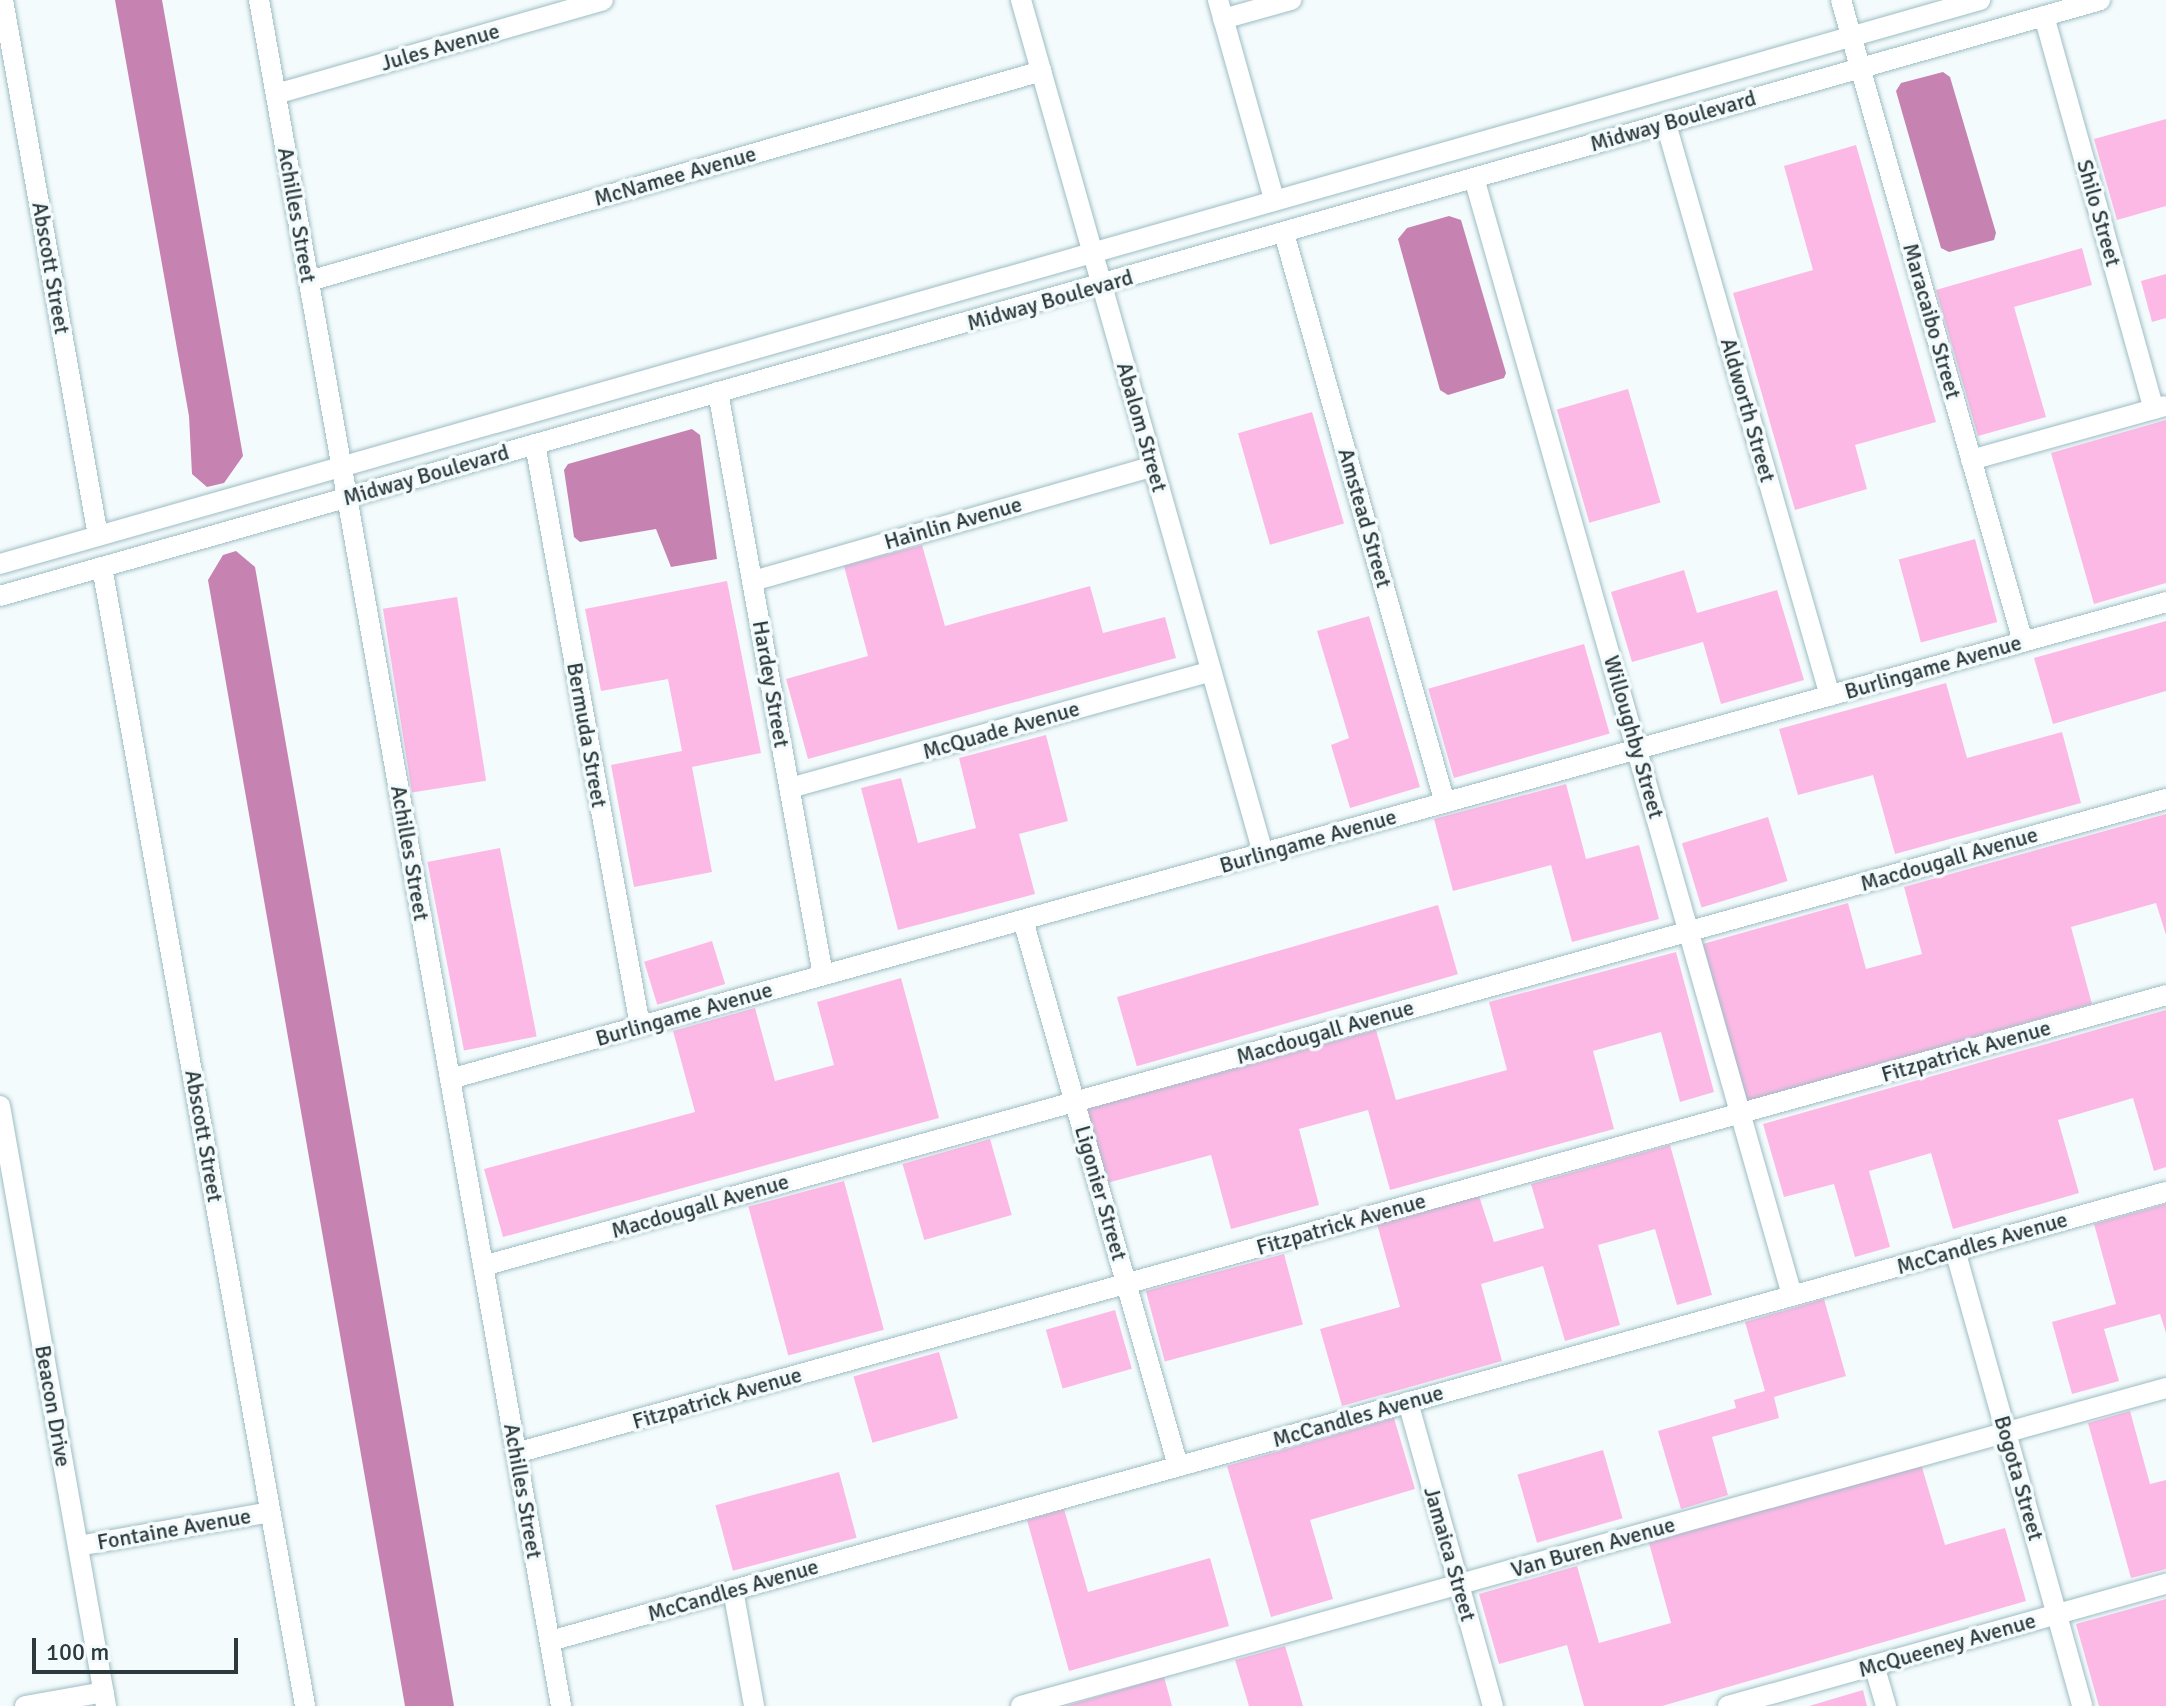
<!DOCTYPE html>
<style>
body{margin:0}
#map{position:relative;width:2166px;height:1706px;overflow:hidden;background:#f4fbfc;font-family:Signika,sans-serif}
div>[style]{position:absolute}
.green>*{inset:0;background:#fdb9e6;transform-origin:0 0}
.water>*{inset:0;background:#c682b0}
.roads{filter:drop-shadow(0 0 2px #9dbdc4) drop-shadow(0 0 2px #9dbdc4)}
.minor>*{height:20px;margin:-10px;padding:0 10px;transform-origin:10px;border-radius:10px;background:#fff}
span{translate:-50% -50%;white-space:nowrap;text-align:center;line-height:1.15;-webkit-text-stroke:7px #f4fbfc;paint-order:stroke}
.street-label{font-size:22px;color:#2d3a3d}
.scale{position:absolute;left:32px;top:1638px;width:206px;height:36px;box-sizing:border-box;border:4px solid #2d3a3d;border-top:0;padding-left:10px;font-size:24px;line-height:28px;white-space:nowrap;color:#2d3a3d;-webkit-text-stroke:6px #f4fbfc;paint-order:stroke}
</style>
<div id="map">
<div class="green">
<i style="clip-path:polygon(2166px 119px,2166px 206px,2117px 220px,2094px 139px)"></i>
<i style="clip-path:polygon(1856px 145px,1936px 422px,1855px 445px,1867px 489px,1795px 510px,1733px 293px,1813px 270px,1784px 166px)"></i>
<i style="clip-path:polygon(2082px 248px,2092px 285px,2014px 307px,2046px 417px,1978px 436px,1936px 290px)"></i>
<i style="clip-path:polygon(2166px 274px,2166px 318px,2152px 322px,2141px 281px)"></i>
<i style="left:1628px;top:389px;width:118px;height:74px;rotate:74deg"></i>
<i style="left:1312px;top:412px;width:116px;height:77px;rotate:74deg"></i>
<i style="clip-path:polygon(2166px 420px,2166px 583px,2094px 604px,2051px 453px)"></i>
<i style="left:1975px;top:539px;width:86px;height:79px;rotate:75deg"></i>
<i style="clip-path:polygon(922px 545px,945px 626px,1090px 586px,1103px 633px,1165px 617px,1176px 658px,808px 759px,786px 679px,868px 656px,844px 566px)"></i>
<i style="clip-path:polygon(1684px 570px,1697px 613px,1777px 590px,1804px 680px,1721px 704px,1703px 642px,1632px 662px,1611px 592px)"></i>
<i style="clip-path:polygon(727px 581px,761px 753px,692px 767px,712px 872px,634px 887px,611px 765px,682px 751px,668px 679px,601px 691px,585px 609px)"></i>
<i style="left:457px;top:597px;width:186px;height:75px;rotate:81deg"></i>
<i style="clip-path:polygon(1369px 616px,1420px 787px,1350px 808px,1331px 745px,1349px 738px,1317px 631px)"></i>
<i style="clip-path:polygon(2166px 621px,2166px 691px,2053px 724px,2034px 658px)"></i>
<i style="left:1584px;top:644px;width:93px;height:162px;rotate:74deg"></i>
<i style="clip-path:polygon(1946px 683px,1967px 758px,2062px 732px,2081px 803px,1895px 854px,1873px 775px,1798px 795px,1779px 729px)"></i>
<i style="clip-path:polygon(1046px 735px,1068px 821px,1019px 834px,1035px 894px,898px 930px,861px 788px,901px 778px,918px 843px,976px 828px,959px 758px)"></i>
<i style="clip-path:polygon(1566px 784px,1586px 859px,1639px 845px,1659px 919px,1572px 942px,1551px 865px,1453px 891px,1434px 819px)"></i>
<i style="clip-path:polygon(2166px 814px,2166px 935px,2156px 903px,2071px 927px,2092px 1004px,1747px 1102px,1703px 944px,1848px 903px,1866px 969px,1922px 954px,1904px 887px)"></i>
<i style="left:1768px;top:817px;width:67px;height:90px;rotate:73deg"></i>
<i style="left:500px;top:848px;width:192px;height:74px;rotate:79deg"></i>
<i style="left:1438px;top:905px;width:72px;height:334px;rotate:74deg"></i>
<i style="left:712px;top:941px;width:45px;height:71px;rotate:73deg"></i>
<i style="clip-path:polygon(1676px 952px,1714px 1092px,1680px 1102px,1661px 1032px,1593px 1051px,1614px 1129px,1390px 1190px,1368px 1110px,1299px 1129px,1319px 1205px,1231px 1229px,1211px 1155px,1107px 1183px,1087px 1109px,1376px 1030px,1396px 1100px,1507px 1070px,1489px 1002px)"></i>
<i style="clip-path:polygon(901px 978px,939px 1118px,503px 1237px,484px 1169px,695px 1112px,673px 1031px,755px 1008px,775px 1081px,834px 1065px,817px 1002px)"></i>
<i style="clip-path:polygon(2166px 1010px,2166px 1167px,2154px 1171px,2133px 1098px,2058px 1120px,2079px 1193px,1953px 1229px,1931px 1153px,1869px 1171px,1890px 1247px,1855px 1257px,1834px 1184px,1784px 1197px,1763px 1124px)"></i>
<i style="left:990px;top:1139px;width:79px;height:91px;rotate:74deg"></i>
<i style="clip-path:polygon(1670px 1145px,1712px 1295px,1677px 1305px,1655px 1229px,1598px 1245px,1620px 1325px,1565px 1341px,1543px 1266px,1481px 1284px,1502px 1361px,1342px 1406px,1320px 1329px,1400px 1307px,1377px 1224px,1479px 1196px,1494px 1242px,1544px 1228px,1531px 1184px)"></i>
<i style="left:844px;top:1181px;width:154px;height:99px;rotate:75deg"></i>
<i style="clip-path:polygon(2166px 1204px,2166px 1333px,2160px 1314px,2104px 1329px,2119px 1381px,2072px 1394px,2052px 1322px,2116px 1304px,2094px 1224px)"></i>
<i style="left:1284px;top:1254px;width:73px;height:143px;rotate:75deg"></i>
<i style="clip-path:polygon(1824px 1299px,1846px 1376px,1774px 1397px,1779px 1418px,1712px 1437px,1728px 1495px,1681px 1509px,1658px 1431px,1736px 1408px,1734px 1400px,1765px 1391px,1745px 1322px)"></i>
<i style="left:1115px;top:1310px;width:61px;height:72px;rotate:74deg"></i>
<i style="left:939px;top:1352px;width:69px;height:89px;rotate:74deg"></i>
<i style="clip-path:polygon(2130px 1411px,2150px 1484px,2166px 1480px,2166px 1569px,2131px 1578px,2088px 1423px)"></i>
<i style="clip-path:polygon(1394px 1418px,1415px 1489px,1310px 1520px,1333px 1599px,1271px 1617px,1227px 1466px)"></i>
<i style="left:1603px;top:1450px;width:71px;height:89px;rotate:74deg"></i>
<i style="clip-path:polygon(1921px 1464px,1945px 1545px,2005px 1528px,2026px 1601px,1662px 1706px,1584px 1706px,1567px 1645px,1499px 1664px,1479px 1594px,1577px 1566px,1599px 1643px,1671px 1623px,1649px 1543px)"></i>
<i style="left:839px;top:1472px;width:68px;height:128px;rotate:75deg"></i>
<i style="clip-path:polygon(1064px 1509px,1088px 1592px,1210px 1558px,1229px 1626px,1069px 1671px,1027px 1520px)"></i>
<i style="clip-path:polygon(2166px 1599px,2166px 1706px,2099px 1706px,2076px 1624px)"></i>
<i style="clip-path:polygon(1285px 1646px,1303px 1706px,1249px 1706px,1235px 1660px)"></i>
<i style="clip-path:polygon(1164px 1677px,1172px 1706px,1066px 1706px)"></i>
<i style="clip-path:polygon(1863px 1690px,1867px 1706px,1809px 1706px)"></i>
</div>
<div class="water">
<i style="clip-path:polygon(115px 0,162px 0,243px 456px,224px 483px,207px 487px,192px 474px,189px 416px)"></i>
<i style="clip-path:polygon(1943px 72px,1950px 77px,1996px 233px,1994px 240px,1949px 252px,1941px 248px,1896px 91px,1901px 83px)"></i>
<i style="clip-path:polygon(1449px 216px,1461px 220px,1506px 373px,1504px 378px,1448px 395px,1440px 390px,1398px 239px,1407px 228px)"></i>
<i style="clip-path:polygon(692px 429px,700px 435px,717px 559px,671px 567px,656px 529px,580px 542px,574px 537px,564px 470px,568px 464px)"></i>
<i style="clip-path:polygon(236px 551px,255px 567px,454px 1706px,405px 1706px,208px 580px,223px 555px)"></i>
</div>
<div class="roads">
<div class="minor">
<i style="left:3px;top:0;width:544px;rotate:79.95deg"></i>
<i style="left:259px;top:0;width:1733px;rotate:79.96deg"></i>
<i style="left:1021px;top:0;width:887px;rotate:74.16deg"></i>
<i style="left:1218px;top:0;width:207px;rotate:74.3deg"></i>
<i style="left:1841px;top:0;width:667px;rotate:74.17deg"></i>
<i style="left:2044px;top:16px;width:408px;rotate:74.4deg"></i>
<i style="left:1223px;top:19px;width:71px;rotate:-15.6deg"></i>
<i style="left:276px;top:94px;width:340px;rotate:-16deg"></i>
<i style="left:1666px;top:124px;width:595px;rotate:74deg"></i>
<i style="left:1474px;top:178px;width:1161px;rotate:74.11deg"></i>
<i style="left:1284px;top:233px;width:592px;rotate:74.23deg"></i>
<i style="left:309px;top:281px;width:762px;rotate:-15.99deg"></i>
<i style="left:718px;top:392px;width:592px;rotate:79.79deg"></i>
<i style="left:535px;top:444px;width:591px;rotate:79.77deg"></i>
<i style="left:1971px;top:460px;width:200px;rotate:-15.6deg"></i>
<i style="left:0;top:564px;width:2059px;rotate:-15.9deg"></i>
<i style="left:102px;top:567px;width:1157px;rotate:79.89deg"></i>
<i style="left:753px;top:581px;width:416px;rotate:-16deg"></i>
<i style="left:0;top:596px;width:2183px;rotate:-15.84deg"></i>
<i style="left:790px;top:788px;width:437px;rotate:-15.5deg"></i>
<i style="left:1023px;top:920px;width:568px;rotate:74.15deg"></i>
<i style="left:450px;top:1079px;width:1781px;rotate:-15.53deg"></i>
<i style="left:0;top:1106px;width:609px;rotate:79.98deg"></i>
<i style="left:1955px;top:1250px;width:473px;rotate:74.4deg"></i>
<i style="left:483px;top:1266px;width:1747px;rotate:-15.51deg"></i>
<i style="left:1408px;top:1402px;width:316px;rotate:74.4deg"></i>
<i style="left:516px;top:1453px;width:1712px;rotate:-15.51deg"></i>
<i style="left:78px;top:1546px;width:195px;rotate:-10deg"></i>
<i style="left:733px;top:1590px;width:118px;rotate:79.7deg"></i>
<i style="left:550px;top:1641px;width:1677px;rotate:-15.53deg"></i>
<i style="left:1874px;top:1665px;width:43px;rotate:73.7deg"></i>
<i style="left:25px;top:1706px;width:80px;rotate:-10deg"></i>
<i style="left:1021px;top:1706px;width:1188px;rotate:-15.52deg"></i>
<i style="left:1728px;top:1706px;width:455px;rotate:-15.6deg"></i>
</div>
</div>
<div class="street-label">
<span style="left:440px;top:47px;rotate:-16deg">Jules Avenue</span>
<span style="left:1673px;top:121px;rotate:-16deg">Midway Boulevard</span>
<span style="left:675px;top:176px;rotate:-16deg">McNamee Avenue</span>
<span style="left:2099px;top:213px;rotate:74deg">Shilo Street</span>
<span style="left:297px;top:215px;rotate:80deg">Achilles Street</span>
<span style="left:51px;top:268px;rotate:80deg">Abscott Street</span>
<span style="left:1050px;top:300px;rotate:-16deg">Midway Boulevard</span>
<span style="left:1932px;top:321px;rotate:74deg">Maracaibo Street</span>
<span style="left:1748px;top:410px;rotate:74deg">Aldworth Street</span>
<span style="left:1142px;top:427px;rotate:74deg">Abalom Street</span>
<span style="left:426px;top:475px;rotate:-16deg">Midway Boulevard</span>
<span style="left:1365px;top:518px;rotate:74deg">Amstead Street</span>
<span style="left:953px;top:523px;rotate:-16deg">Hainlin Avenue</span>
<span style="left:1933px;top:667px;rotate:-16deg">Burlingame Avenue</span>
<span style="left:771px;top:684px;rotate:80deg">Hardey Street</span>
<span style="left:1001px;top:730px;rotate:-16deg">McQuade Avenue</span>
<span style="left:587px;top:735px;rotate:80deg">Bermuda Street</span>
<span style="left:1634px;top:737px;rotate:74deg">Willoughby Street</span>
<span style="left:1308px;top:841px;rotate:-16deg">Burlingame Avenue</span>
<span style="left:410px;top:853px;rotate:80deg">Achilles Street</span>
<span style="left:1949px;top:859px;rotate:-16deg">Macdougall Avenue</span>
<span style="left:684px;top:1014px;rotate:-16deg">Burlingame Avenue</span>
<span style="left:1325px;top:1032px;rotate:-16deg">Macdougall Avenue</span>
<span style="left:1966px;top:1051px;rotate:-16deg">Fitzpatrick Avenue</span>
<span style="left:204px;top:1136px;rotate:80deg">Abscott Street</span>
<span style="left:1101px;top:1193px;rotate:74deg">Ligonier Street</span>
<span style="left:700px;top:1206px;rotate:-16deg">Macdougall Avenue</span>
<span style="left:1341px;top:1224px;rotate:-16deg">Fitzpatrick Avenue</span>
<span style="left:1982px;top:1243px;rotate:-16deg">McCandles Avenue</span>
<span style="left:717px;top:1398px;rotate:-16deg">Fitzpatrick Avenue</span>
<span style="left:53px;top:1406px;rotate:80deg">Beacon Drive</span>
<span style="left:1358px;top:1416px;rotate:-16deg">McCandles Avenue</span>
<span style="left:2019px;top:1478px;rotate:74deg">Bogota Street</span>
<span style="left:523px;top:1491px;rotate:80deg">Achilles Street</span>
<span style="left:174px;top:1529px;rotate:-10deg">Fontaine Avenue</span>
<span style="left:1593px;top:1547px;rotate:-16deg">Van Buren Avenue</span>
<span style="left:1450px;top:1554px;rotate:74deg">Jamaica Street</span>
<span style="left:733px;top:1590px;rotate:-16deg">McCandles Avenue</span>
<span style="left:1947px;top:1645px;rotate:-16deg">McQueeney Avenue</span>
</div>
<div class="scale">100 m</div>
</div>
